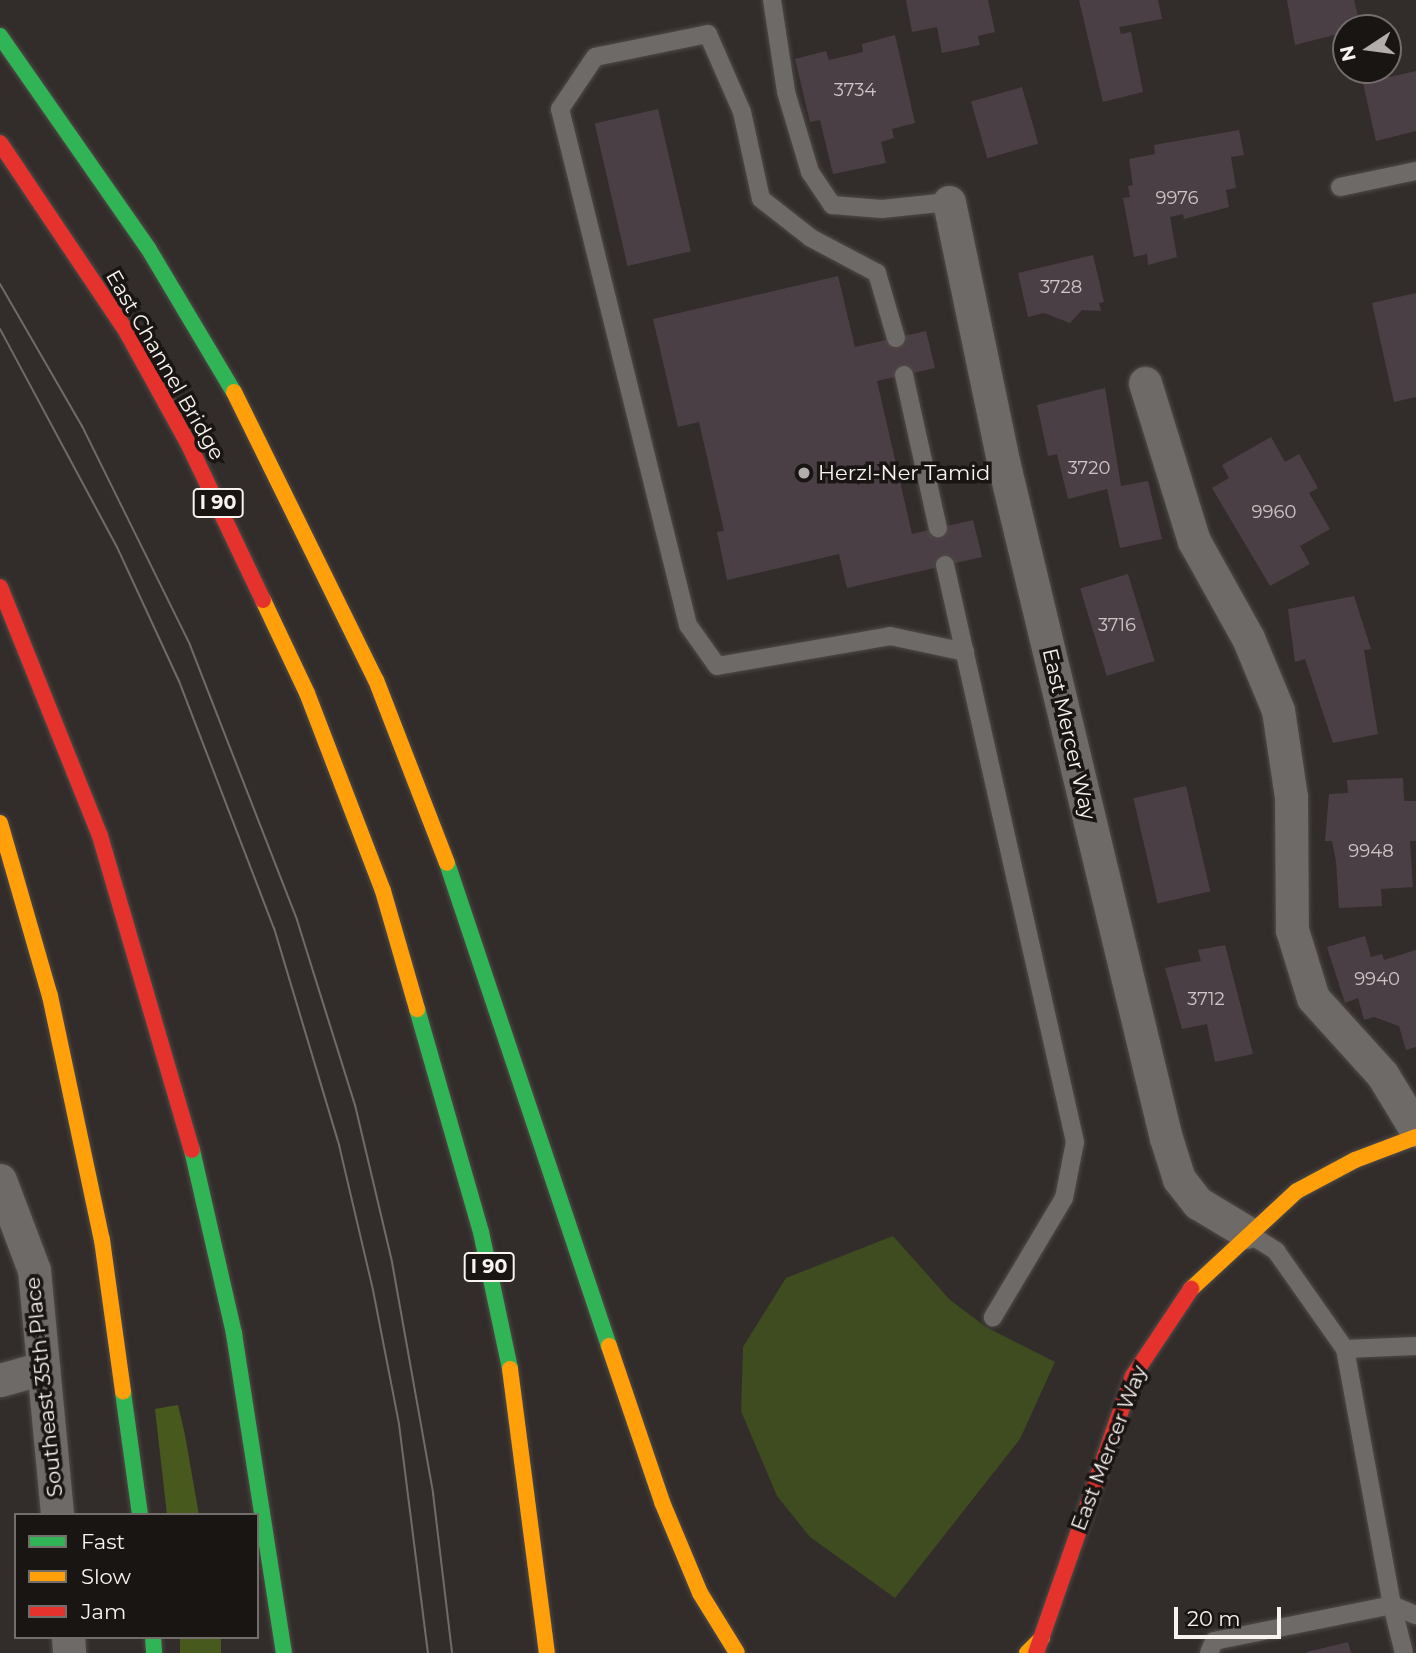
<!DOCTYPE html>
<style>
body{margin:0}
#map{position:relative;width:1416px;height:1653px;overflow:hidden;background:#322d2a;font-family:Montserrat,sans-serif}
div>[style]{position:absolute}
.green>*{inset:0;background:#3e4c1f}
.forest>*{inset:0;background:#48591e;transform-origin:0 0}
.building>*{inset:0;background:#4b3f46;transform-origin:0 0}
.roads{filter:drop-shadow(0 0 2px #4f4a48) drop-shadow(0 0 2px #4f4a48)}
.lane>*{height:18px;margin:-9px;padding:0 9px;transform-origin:9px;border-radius:9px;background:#6e6a68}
.street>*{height:33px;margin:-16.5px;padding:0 16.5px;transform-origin:16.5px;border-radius:16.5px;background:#6e6a68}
.fast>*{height:16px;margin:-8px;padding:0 8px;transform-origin:8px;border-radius:8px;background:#30b455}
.slow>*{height:16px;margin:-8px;padding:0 8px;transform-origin:8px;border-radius:8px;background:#ff9f0a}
.jam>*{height:16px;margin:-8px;padding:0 8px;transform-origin:8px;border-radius:8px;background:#e5322d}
.tram>*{height:2px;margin:-1px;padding:0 1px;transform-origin:1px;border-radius:1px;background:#6e6b6a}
.dots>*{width:19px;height:19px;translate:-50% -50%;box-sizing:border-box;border:4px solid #191513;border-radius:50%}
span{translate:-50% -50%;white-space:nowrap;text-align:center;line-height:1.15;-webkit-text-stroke:7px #191513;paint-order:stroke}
.number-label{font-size:18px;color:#cec6c6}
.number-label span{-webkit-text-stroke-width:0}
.shield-label span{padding:2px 5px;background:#191513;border:2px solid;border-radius:5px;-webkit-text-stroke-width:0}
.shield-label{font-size:19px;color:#f9f3f0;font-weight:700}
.street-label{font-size:21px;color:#f9f3f0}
.poi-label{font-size:21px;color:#f9f3f0}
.left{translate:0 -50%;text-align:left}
.legend{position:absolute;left:14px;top:1513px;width:245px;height:126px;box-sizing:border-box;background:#191513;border:2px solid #736e6b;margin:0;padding:9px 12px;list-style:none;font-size:21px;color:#f9f3f0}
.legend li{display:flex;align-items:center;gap:14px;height:35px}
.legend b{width:35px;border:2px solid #736e6b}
.north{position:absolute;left:1332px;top:14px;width:70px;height:70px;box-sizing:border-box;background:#191513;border:2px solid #736e6b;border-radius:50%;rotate:257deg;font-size:19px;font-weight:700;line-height:28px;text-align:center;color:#f9f3f0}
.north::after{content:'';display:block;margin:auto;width:24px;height:32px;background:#b3aeab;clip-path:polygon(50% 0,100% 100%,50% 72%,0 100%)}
.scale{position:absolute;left:1174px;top:1607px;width:107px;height:32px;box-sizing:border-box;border:4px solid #f9f3f0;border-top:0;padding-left:9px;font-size:21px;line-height:24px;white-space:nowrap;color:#f9f3f0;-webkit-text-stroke:5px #191513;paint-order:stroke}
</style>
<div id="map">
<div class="green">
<i style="clip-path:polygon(893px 1236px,950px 1300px,986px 1327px,1055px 1362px,1020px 1439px,895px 1598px,810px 1537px,777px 1496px,741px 1411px,743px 1347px,786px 1278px)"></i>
</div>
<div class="forest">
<i style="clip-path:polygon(178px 1405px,185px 1435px,199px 1515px,167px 1515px,155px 1409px)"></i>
<i style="left:180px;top:1637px;width:41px;height:16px"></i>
</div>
<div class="building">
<i style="clip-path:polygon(906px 0,988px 0,995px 32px,978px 36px,980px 45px,942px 53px,937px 27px,912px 32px)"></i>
<i style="clip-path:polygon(1079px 0,1158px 0,1162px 19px,1119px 27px,1121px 34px,1131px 32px,1143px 92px,1103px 102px)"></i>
<i style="clip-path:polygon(1287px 0,1354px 0,1361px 28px,1295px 45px)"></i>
<i style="clip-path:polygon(895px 35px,915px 123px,892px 129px,894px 138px,881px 142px,886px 163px,833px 174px,820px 120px,810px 122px,795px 59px,826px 51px,829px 60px,863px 52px,862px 44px)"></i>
<i style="clip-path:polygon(1416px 71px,1416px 131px,1376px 141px,1363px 83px)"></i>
<i style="left:1022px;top:87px;width:59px;height:53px;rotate:74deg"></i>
<i style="left:658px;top:109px;width:146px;height:65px;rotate:77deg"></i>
<i style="clip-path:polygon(1239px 130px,1244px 155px,1231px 157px,1236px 188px,1226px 190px,1229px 207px,1184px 219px,1183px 214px,1170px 217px,1177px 257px,1148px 265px,1147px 254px,1134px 257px,1123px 198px,1130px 197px,1128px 186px,1133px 185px,1129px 159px,1155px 154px,1154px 145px)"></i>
<i style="clip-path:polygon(1093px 255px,1104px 302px,1099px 303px,1101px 311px,1082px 310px,1070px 323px,1044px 313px,1028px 317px,1018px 273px)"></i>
<i style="clip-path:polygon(838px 276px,855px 347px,926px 331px,935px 368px,877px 381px,912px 534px,973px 520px,982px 557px,847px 588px,839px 554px,727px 580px,717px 532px,724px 531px,699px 422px,678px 427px,653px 319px)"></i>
<i style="clip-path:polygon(1416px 293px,1416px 397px,1394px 402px,1372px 303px)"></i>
<i style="clip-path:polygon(1105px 388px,1121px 486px,1148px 481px,1162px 539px,1120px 548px,1107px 489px,1068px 499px,1057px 454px,1048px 456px,1037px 405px)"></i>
<i style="clip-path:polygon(1271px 437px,1285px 462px,1299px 454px,1318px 488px,1309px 493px,1330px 529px,1300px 546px,1310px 564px,1270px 586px,1212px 488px,1229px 478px,1222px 465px)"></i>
<i style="left:1128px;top:574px;width:91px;height:50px;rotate:73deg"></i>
<i style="clip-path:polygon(1354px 596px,1371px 649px,1364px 650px,1378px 734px,1333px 743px,1305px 659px,1295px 662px,1288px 609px)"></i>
<i style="clip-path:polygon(1403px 778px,1404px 801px,1416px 801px,1416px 841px,1410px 841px,1413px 887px,1381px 889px,1382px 906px,1339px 908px,1336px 861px,1332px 841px,1325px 841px,1329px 794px,1348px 793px,1347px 780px)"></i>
<i style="left:1186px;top:786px;width:108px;height:54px;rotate:77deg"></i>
<i style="clip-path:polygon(1365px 936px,1371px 957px,1382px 954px,1384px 960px,1416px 950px,1416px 1047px,1406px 1050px,1399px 1026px,1374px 1017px,1364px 1020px,1358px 998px,1345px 1003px,1327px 947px)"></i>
<i style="clip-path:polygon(1225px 945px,1253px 1054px,1215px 1062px,1207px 1024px,1182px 1029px,1165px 968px,1201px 961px,1198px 950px)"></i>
<i style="clip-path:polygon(1348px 1642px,1351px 1653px,1307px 1653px,1307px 1652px)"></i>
</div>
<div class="roads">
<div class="lane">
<i style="left:772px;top:0;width:93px;rotate:81.3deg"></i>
<i style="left:786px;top:92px;width:84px;rotate:73.3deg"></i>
<i style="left:810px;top:172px;width:40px;rotate:56deg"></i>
<i style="left:832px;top:205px;width:50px;rotate:4.6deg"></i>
<i style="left:882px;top:209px;width:67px;rotate:-6deg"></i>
<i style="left:1340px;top:187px;width:78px;rotate:-11.9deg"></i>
<i style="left:896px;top:338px;width:68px;rotate:-106.3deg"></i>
<i style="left:877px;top:273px;width:75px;rotate:-152.1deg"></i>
<i style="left:811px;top:238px;width:63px;rotate:-142deg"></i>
<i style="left:761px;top:199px;width:89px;rotate:-102.3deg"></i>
<i style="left:742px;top:112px;width:85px;rotate:-113.6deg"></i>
<i style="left:708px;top:34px;width:115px;rotate:168.5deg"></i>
<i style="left:595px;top:57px;width:63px;rotate:123.9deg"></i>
<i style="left:560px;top:109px;width:532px;rotate:76.07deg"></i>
<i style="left:688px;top:625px;width:50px;rotate:54.7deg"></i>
<i style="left:717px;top:666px;width:176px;rotate:-9.8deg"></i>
<i style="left:890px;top:636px;width:77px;rotate:12deg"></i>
<i style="left:904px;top:375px;width:157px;rotate:77.5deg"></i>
<i style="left:945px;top:565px;width:591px;rotate:77.3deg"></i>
<i style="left:1075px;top:1142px;width:57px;rotate:101.1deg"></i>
<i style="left:1064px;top:1198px;width:139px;rotate:120.8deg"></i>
<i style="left:1246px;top:1232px;width:36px;rotate:32deg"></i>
<i style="left:1276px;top:1251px;width:120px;rotate:54.9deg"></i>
<i style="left:1345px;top:1349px;width:260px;rotate:79.6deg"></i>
<i style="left:1392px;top:1605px;width:26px;rotate:23deg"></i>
<i style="left:1345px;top:1349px;width:71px;rotate:-2.4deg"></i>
<i style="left:1209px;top:1653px;width:13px;rotate:-67deg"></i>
<i style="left:1214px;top:1641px;width:182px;rotate:-11.4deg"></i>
<i style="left:1392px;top:1605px;width:49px;rotate:76deg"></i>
</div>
<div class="street">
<i style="left:949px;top:202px;width:269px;rotate:78.2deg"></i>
<i style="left:1004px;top:465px;width:692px;rotate:76.47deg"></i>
<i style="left:1166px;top:1138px;width:43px;rotate:72.4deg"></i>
<i style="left:1179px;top:1179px;width:31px;rotate:52deg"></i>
<i style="left:1198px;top:1203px;width:56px;rotate:31.1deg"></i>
<i style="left:1145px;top:383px;width:165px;rotate:72.8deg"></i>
<i style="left:1194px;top:541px;width:111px;rotate:60.9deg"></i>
<i style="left:1248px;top:638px;width:78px;rotate:67.4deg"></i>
<i style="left:1278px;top:710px;width:88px;rotate:81.5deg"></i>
<i style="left:1291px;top:797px;width:133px;rotate:89.6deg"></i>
<i style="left:1292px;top:930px;width:71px;rotate:72.8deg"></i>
<i style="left:1313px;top:998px;width:103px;rotate:47.8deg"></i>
<i style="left:1382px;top:1074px;width:66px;rotate:58.7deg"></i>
<i style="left:0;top:1180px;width:96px;rotate:69.3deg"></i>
<i style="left:34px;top:1270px;width:246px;rotate:84.6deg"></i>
<i style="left:0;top:1380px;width:45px;rotate:-15.6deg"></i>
<i style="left:68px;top:1637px;width:16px;rotate:86deg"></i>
</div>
<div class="fast">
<i style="left:0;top:36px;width:259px;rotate:55.1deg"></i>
<i style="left:148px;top:248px;width:168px;rotate:59.2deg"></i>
<i style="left:447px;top:863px;width:509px;rotate:71.46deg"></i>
<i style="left:417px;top:1009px;width:232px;rotate:74deg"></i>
<i style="left:481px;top:1232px;width:140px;rotate:78deg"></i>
<i style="left:192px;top:1150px;width:189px;rotate:77.1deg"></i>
<i style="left:234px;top:1334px;width:323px;rotate:81.1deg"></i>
<i style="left:123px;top:1392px;width:124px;rotate:82.1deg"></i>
<i style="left:153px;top:1637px;width:16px;rotate:86deg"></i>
</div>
<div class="slow">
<i style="left:234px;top:392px;width:321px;rotate:63.8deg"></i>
<i style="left:376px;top:680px;width:196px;rotate:68.8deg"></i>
<i style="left:263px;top:600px;width:103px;rotate:64.7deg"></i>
<i style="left:307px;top:693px;width:212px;rotate:69deg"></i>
<i style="left:383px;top:891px;width:123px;rotate:73.9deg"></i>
<i style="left:0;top:823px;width:180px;rotate:73.9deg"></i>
<i style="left:50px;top:996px;width:249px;rotate:78deg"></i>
<i style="left:102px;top:1240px;width:153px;rotate:82.1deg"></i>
<i style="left:1191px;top:1289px;width:144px;rotate:-42.8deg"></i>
<i style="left:1297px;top:1191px;width:66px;rotate:-28.1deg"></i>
<i style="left:1355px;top:1160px;width:65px;rotate:-20.7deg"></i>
<i style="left:609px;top:1346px;width:165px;rotate:71.2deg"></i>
<i style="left:662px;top:1502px;width:99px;rotate:67.3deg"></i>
<i style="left:700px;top:1593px;width:70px;rotate:58.3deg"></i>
<i style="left:510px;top:1369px;width:286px;rotate:82.6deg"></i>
<i style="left:1027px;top:1653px;width:21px;rotate:-45deg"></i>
</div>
<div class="jam">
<i style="left:0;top:143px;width:224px;rotate:56.1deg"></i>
<i style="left:125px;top:329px;width:130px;rotate:61.1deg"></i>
<i style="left:188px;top:443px;width:174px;rotate:64.5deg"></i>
<i style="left:0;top:587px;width:268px;rotate:68.1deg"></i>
<i style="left:100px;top:836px;width:327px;rotate:73.7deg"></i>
<i style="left:1036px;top:1653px;width:293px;rotate:-70.7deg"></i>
<i style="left:1133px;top:1376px;width:105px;rotate:-56.3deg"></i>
</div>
</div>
<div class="tram">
<i style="left:0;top:284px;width:164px;rotate:60deg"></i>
<i style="left:82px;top:426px;width:244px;rotate:63.7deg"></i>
<i style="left:190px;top:645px;width:295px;rotate:68.7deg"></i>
<i style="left:297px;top:920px;width:194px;rotate:72.6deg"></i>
<i style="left:355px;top:1105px;width:161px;rotate:76.7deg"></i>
<i style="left:392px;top:1262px;width:235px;rotate:79.9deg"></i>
<i style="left:433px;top:1493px;width:161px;rotate:83.2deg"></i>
<i style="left:0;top:329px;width:247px;rotate:61.8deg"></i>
<i style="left:117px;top:547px;width:148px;rotate:65.2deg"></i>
<i style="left:179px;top:681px;width:265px;rotate:69deg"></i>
<i style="left:274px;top:928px;width:227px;rotate:73.3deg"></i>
<i style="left:339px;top:1145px;width:149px;rotate:76.8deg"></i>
<i style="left:373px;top:1290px;width:136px;rotate:79deg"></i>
<i style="left:399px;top:1424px;width:231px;rotate:82.8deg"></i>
</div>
<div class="dots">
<i style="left:804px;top:473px;background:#b3aeab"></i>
</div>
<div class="number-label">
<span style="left:855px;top:90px">3734</span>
<span style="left:1177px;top:198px">9976</span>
<span style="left:1061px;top:287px">3728</span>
<span style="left:1089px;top:468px">3720</span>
<span style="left:1274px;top:512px">9960</span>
<span style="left:1117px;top:625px">3716</span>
<span style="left:1371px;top:851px">9948</span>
<span style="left:1377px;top:979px">9940</span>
<span style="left:1206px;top:999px">3712</span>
</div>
<div class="shield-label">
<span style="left:218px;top:503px">I 90</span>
<span style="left:489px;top:1267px">I 90</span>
</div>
<div class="street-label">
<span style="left:165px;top:365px;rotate:60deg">East Channel Bridge</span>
<span style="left:1069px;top:734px;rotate:77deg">East Mercer Way</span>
<span style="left:44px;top:1387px;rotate:-96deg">Southeast 35th Place</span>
<span style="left:1109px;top:1448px;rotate:-69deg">East Mercer Way</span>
</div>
<div class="poi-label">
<span class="left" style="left:818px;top:473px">Herzl-Ner Tamid</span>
</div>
<ul class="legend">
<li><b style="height:9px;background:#30b455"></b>Fast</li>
<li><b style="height:9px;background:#ff9f0a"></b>Slow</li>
<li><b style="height:9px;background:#e5322d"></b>Jam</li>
</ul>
<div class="north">N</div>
<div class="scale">20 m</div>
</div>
